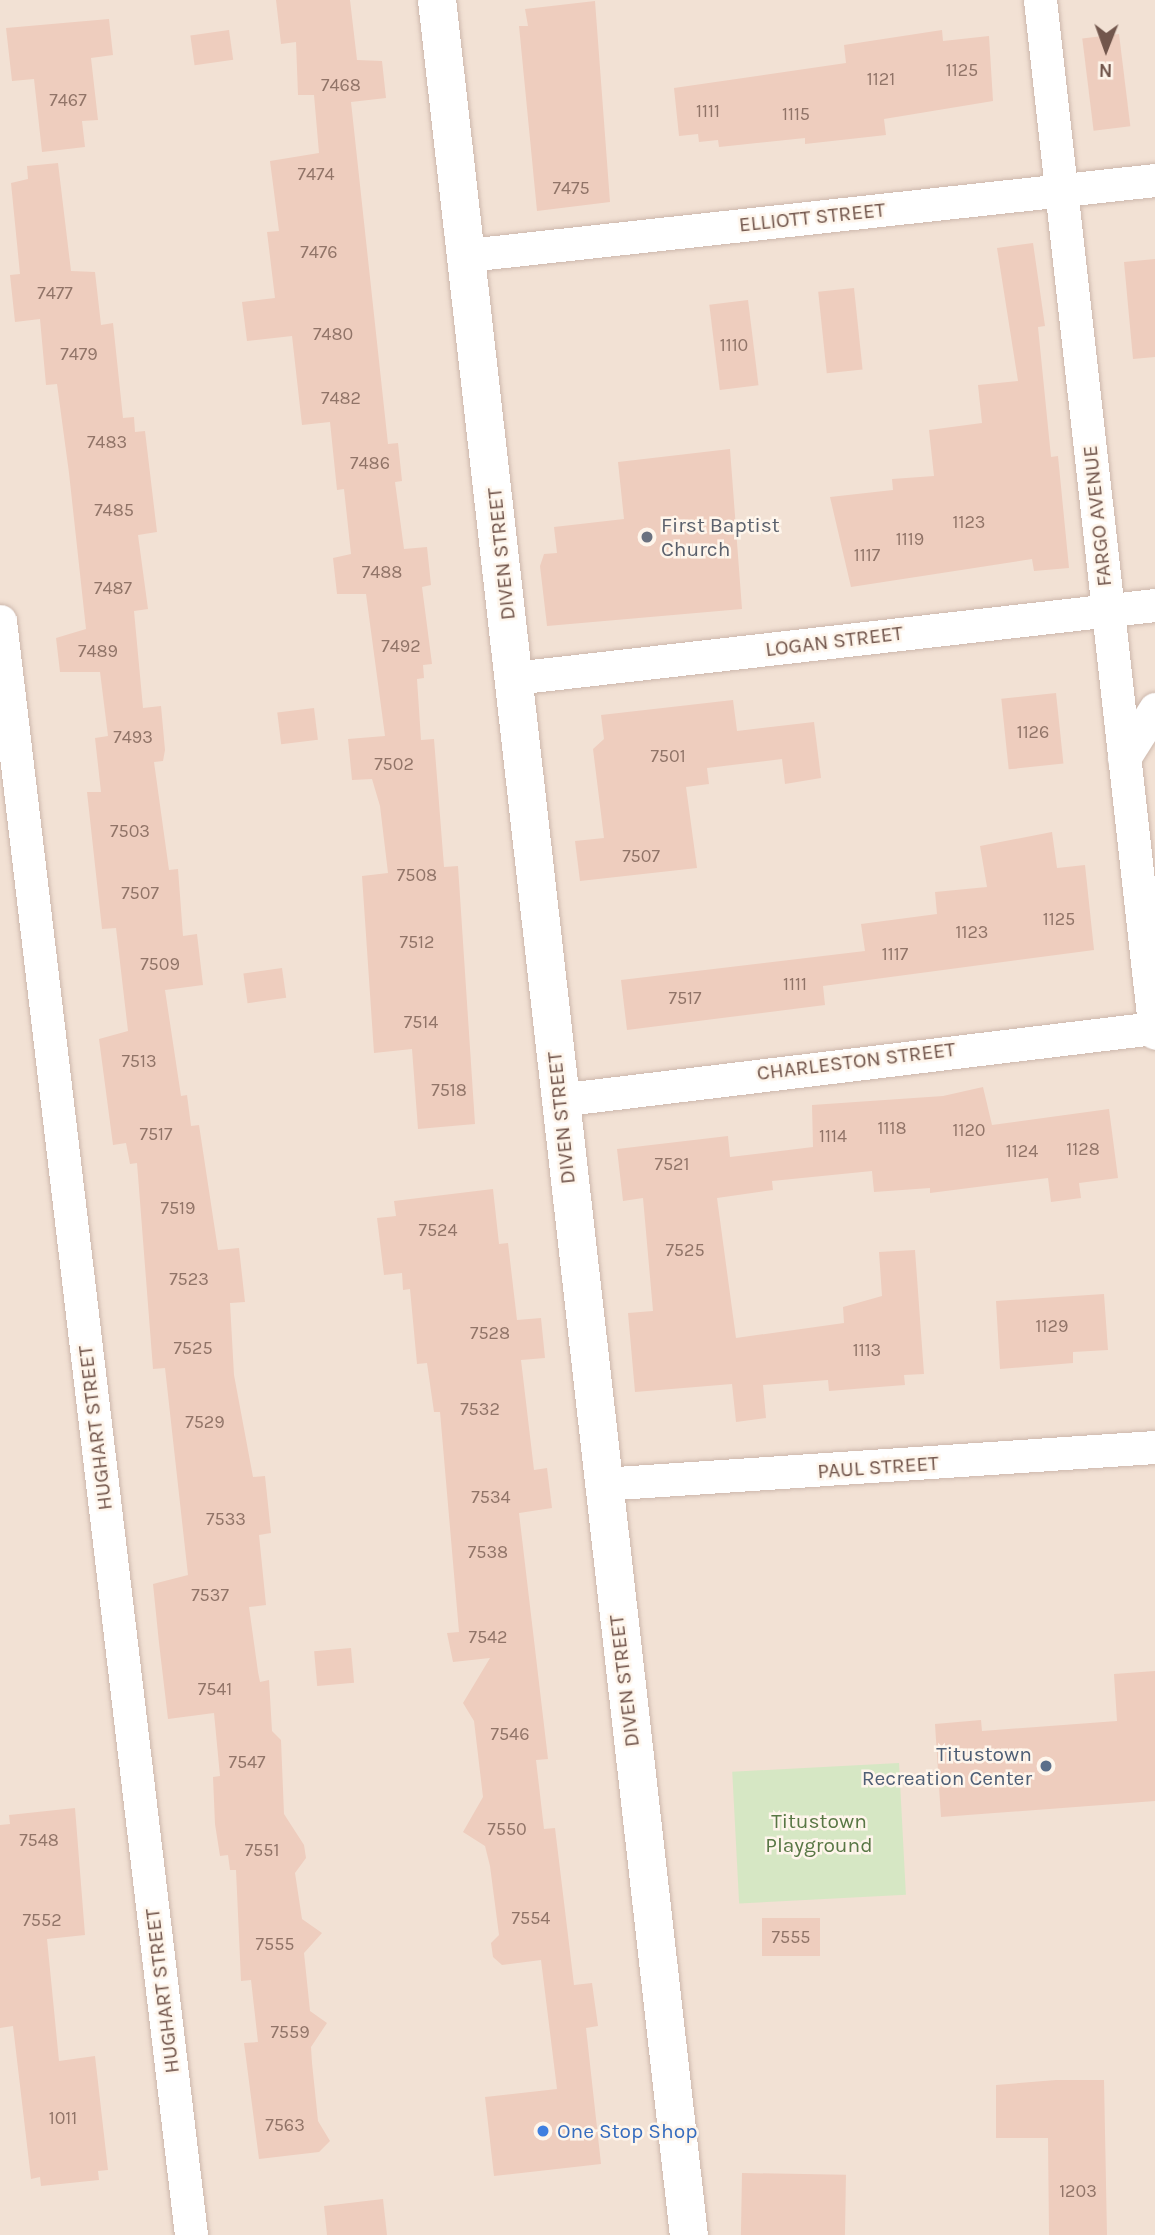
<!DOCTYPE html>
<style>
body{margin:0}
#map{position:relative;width:1155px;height:2235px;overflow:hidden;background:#fbf0e5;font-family:Karla,sans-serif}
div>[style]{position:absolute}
.residential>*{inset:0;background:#f2e1d4;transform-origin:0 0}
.green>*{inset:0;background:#d6e7c4;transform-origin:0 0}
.building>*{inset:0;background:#eecdbe;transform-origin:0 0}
.roads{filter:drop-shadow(0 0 2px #ccb7ac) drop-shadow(0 0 2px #ccb7ac)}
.street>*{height:33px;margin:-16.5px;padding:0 16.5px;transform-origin:16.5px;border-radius:16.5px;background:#fff}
.secondary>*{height:38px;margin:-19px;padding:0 19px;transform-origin:19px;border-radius:19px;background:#fff}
.dots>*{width:19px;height:19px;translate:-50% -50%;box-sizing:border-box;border:4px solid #fef5eb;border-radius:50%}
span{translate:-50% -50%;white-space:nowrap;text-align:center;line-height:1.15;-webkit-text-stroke:5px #fef5eb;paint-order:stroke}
.number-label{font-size:18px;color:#917468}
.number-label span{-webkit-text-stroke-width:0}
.street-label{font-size:21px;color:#72564c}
.worship-label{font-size:21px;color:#5b616d}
.left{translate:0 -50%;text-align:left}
.service-label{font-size:21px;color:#4e5e75}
.right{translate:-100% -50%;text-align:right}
.park-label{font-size:21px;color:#587745}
.shop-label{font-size:21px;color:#366cbe}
.north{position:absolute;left:1071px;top:14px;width:70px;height:70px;-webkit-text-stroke:5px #fef5eb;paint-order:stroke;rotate:181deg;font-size:19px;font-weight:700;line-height:28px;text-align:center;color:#72564c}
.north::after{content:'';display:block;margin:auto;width:24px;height:32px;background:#72564c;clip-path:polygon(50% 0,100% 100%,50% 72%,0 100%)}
</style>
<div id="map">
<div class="residential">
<i style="left:0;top:0;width:1155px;height:2235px"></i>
</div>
<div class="green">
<i style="left:899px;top:1763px;width:132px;height:167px;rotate:87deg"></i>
</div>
<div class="building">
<i style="clip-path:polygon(276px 0,350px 0,357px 60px,382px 61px,386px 98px,351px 102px,388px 444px,398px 443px,402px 481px,395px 482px,404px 549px,427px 547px,431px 585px,422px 587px,432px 664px,423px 665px,424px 678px,417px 679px,421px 740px,434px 739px,444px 867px,458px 866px,475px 1124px,418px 1129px,412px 1049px,374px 1053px,362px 876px,388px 873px,380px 806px,372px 779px,352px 780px,348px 739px,385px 736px,366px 594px,337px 594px,333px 558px,351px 554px,344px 489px,337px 490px,330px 422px,302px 425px,292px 336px,247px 341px,242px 302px,275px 298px,267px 232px,279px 231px,270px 161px,319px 153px,314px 95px,298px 95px,296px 42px,281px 44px)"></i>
<i style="clip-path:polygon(595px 1px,610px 202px,537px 211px,519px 26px,528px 26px,525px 9px)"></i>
<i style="clip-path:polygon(109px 19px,113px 55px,91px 58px,98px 120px,82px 121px,85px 147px,42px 152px,34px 79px,12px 81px,6px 28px)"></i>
<i style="left:229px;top:30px;width:30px;height:39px;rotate:82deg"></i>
<i style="clip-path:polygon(942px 30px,943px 41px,989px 36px,993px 101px,884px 119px,886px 135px,805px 144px,805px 138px,719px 147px,718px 140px,699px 142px,698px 134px,679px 136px,674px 88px,846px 63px,844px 45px)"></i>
<i style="left:1119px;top:34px;width:93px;height:37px;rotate:83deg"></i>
<i style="clip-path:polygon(58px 163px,71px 271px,95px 272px,101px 325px,113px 323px,123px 418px,134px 417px,135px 432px,145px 431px,157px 532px,138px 535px,148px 609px,134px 611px,143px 708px,161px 706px,165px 750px,163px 761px,154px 762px,169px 870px,178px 869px,183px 936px,197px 934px,203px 985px,165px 990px,181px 1096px,187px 1095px,191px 1126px,199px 1125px,218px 1250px,239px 1248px,245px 1302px,230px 1303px,234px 1375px,253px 1477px,265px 1476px,271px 1533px,259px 1535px,266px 1605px,249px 1607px,258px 1672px,260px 1682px,269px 1680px,272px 1731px,281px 1740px,284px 1814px,304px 1845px,306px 1858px,295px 1873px,302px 1919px,322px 1933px,304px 1953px,310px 2011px,327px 2023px,311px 2047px,312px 2063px,318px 2121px,330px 2141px,319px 2152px,259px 2159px,244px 2043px,258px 2042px,251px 1980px,241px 1981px,236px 1870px,230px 1870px,228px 1855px,220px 1856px,215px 1824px,213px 1777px,220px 1776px,214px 1713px,168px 1719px,159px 1643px,153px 1584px,188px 1575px,165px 1368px,153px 1369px,137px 1163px,130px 1164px,126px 1143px,113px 1145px,99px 1039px,128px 1031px,116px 928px,102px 929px,87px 792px,101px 792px,95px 738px,108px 736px,100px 672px,60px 672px,56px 638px,86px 629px,69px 473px,57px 384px,46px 385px,40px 319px,15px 322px,10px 275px,20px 274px,11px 183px,28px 179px,27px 166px)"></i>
<i style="clip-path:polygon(1033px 243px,1045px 326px,1038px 327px,1051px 457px,1058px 456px,1069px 568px,1034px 571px,1032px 559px,851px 587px,830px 497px,893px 490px,892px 479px,934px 476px,929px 430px,982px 423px,978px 385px,1018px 381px,997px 248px)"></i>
<i style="clip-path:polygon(1155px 259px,1155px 357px,1133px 359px,1124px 262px)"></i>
<i style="left:854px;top:288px;width:82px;height:36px;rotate:84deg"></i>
<i style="left:748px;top:300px;width:86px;height:39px;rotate:83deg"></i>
<i style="clip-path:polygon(730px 449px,742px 609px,547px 626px,540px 566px,544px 554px,557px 553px,554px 527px,624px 519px,618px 462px)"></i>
<i style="left:1056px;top:693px;width:71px;height:55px;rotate:84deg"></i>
<i style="clip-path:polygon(733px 700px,737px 731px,814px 722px,821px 778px,785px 784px,782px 759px,707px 768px,709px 784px,686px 787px,697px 868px,580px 881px,575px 841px,604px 838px,593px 749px,604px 739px,601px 715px)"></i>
<i style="left:314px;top:708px;width:32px;height:37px;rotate:83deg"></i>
<i style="clip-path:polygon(1052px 832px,1057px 868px,1085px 865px,1094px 950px,823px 986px,825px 1005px,627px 1030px,621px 980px,865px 951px,861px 924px,937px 914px,935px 892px,987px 887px,980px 846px)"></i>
<i style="left:282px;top:968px;width:30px;height:39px;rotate:82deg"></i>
<i style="clip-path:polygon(983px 1087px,992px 1125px,1109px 1109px,1118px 1178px,1079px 1183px,1081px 1198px,1051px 1202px,1048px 1178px,930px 1193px,930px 1188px,874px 1192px,872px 1171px,772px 1181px,773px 1190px,717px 1198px,736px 1338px,844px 1323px,843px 1307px,882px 1296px,879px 1252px,915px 1250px,924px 1374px,904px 1375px,905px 1385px,879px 1387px,829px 1391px,828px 1380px,763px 1385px,766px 1418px,736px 1422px,732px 1384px,635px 1392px,628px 1313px,653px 1311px,643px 1198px,623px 1201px,617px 1149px,728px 1136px,730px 1157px,813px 1147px,812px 1105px,943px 1096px)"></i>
<i style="clip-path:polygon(493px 1189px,499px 1244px,508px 1243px,517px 1320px,541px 1318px,545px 1358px,521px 1360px,534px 1470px,547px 1468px,552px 1508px,519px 1513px,548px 1759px,536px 1760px,544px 1829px,555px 1828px,574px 1985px,592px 1983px,598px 2026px,586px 2028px,601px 2164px,494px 2176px,485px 2097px,557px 2089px,541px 1960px,502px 1965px,493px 1957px,491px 1943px,499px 1935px,490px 1866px,485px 1846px,463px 1832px,483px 1797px,474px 1721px,463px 1703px,490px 1658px,453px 1662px,447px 1633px,459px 1632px,440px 1412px,434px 1412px,427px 1363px,417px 1364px,410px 1289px,403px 1290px,402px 1273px,384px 1275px,377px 1218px,396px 1216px,394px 1201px)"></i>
<i style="clip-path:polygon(1104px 1294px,1108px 1350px,1073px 1352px,1073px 1363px,1000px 1369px,996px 1301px)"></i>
<i style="left:351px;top:1648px;width:35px;height:37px;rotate:85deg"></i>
<i style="clip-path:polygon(1155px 1671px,1155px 1801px,941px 1817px,935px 1724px,981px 1720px,982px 1731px,1117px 1721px,1114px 1674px)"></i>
<i style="clip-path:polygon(75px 1808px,85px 1935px,47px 1939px,59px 2061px,95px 2056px,108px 2170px,98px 2171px,99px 2180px,41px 2186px,40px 2177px,31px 2179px,13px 2026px,0 2028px,0 1825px,10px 1824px,9px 1815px)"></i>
<i style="left:762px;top:1918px;width:58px;height:38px"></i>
<i style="clip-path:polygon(1056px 2080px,1104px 2080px,1107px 2235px,1049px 2235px,1048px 2138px,996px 2138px,996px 2085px)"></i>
<i style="left:742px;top:2173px;width:104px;height:62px;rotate:1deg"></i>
<i style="clip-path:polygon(383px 2199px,387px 2235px,327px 2235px,324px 2206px)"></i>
</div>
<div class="roads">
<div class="street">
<i style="left:1040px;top:0;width:1039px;rotate:83.65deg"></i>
<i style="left:468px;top:255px;width:691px;rotate:-6.23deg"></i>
<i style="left:0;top:621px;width:1625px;rotate:83.25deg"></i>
<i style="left:514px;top:678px;width:645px;rotate:-6.5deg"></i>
<i style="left:1124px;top:758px;width:58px;rotate:-57.7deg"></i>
<i style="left:558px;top:1100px;width:600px;rotate:-6.89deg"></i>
<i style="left:602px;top:1484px;width:554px;rotate:-3.83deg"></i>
</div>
<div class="secondary">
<i style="left:437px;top:0;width:2249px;rotate:83.57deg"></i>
</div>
</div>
<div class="dots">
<i style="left:647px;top:537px;background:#6b7280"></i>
<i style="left:1046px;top:1766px;background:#5c6f8a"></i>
<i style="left:543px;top:2131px;background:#3f7fe0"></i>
</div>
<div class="number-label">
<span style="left:962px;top:70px">1125</span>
<span style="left:881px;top:79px">1121</span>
<span style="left:341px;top:85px">7468</span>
<span style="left:68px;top:100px">7467</span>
<span style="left:708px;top:111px">1111</span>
<span style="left:796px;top:114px">1115</span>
<span style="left:316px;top:174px">7474</span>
<span style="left:571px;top:188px">7475</span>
<span style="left:319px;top:252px">7476</span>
<span style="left:55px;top:293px">7477</span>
<span style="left:333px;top:334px">7480</span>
<span style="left:734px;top:345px">1110</span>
<span style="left:79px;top:354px">7479</span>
<span style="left:341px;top:398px">7482</span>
<span style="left:107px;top:442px">7483</span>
<span style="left:370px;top:463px">7486</span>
<span style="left:114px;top:510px">7485</span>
<span style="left:969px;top:522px">1123</span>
<span style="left:910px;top:539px">1119</span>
<span style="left:867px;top:555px">1117</span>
<span style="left:382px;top:572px">7488</span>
<span style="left:113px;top:588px">7487</span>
<span style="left:401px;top:646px">7492</span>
<span style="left:98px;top:651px">7489</span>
<span style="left:1033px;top:732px">1126</span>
<span style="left:133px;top:737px">7493</span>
<span style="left:668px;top:756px">7501</span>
<span style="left:394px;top:764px">7502</span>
<span style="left:130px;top:831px">7503</span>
<span style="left:641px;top:856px">7507</span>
<span style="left:417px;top:875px">7508</span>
<span style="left:140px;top:893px">7507</span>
<span style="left:1059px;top:919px">1125</span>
<span style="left:972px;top:932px">1123</span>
<span style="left:417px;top:942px">7512</span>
<span style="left:895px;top:954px">1117</span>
<span style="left:160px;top:964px">7509</span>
<span style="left:795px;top:984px">1111</span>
<span style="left:685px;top:998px">7517</span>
<span style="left:421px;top:1022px">7514</span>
<span style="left:139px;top:1061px">7513</span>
<span style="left:449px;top:1090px">7518</span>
<span style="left:892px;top:1128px">1118</span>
<span style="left:969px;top:1130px">1120</span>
<span style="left:156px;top:1134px">7517</span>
<span style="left:833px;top:1136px">1114</span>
<span style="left:1083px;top:1149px">1128</span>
<span style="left:1022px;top:1151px">1124</span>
<span style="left:672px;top:1164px">7521</span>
<span style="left:178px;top:1208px">7519</span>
<span style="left:438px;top:1230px">7524</span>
<span style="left:685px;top:1250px">7525</span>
<span style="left:189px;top:1279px">7523</span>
<span style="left:1052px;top:1326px">1129</span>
<span style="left:490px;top:1333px">7528</span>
<span style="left:193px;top:1348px">7525</span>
<span style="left:867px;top:1350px">1113</span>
<span style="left:480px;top:1409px">7532</span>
<span style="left:205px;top:1422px">7529</span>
<span style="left:491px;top:1497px">7534</span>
<span style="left:226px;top:1519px">7533</span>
<span style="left:488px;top:1552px">7538</span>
<span style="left:210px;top:1595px">7537</span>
<span style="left:488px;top:1637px">7542</span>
<span style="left:215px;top:1689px">7541</span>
<span style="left:510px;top:1734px">7546</span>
<span style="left:247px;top:1762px">7547</span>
<span style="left:507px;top:1829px">7550</span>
<span style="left:39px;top:1840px">7548</span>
<span style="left:262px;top:1850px">7551</span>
<span style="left:531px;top:1918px">7554</span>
<span style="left:42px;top:1920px">7552</span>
<span style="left:791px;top:1937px">7555</span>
<span style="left:275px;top:1944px">7555</span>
<span style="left:290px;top:2032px">7559</span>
<span style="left:63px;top:2118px">1011</span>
<span style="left:285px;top:2125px">7563</span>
<span style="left:1078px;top:2191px">1203</span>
</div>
<div class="street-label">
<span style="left:812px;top:217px;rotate:-6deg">ELLIOTT STREET</span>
<span style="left:1097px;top:516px;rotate:-96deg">FARGO AVENUE</span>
<span style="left:501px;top:554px;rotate:-96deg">DIVEN STREET</span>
<span style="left:834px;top:641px;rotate:-7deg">LOGAN STREET</span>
<span style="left:856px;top:1061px;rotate:-7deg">CHARLESTON STREET</span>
<span style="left:561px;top:1118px;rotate:-96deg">DIVEN STREET</span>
<span style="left:95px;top:1428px;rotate:-97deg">HUGHART STREET</span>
<span style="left:878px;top:1467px;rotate:-4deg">PAUL STREET</span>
<span style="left:624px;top:1681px;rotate:-97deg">DIVEN STREET</span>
<span style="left:162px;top:1991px;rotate:-97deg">HUGHART STREET</span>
</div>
<div class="worship-label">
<span class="left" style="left:661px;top:537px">First Baptist<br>Church</span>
</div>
<div class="service-label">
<span class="right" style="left:1032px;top:1766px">Titustown<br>Recreation Center</span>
</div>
<div class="park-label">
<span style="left:819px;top:1833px">Titustown<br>Playground</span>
</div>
<div class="shop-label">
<span class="left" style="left:557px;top:2131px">One Stop Shop</span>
</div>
<div class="north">N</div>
</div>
